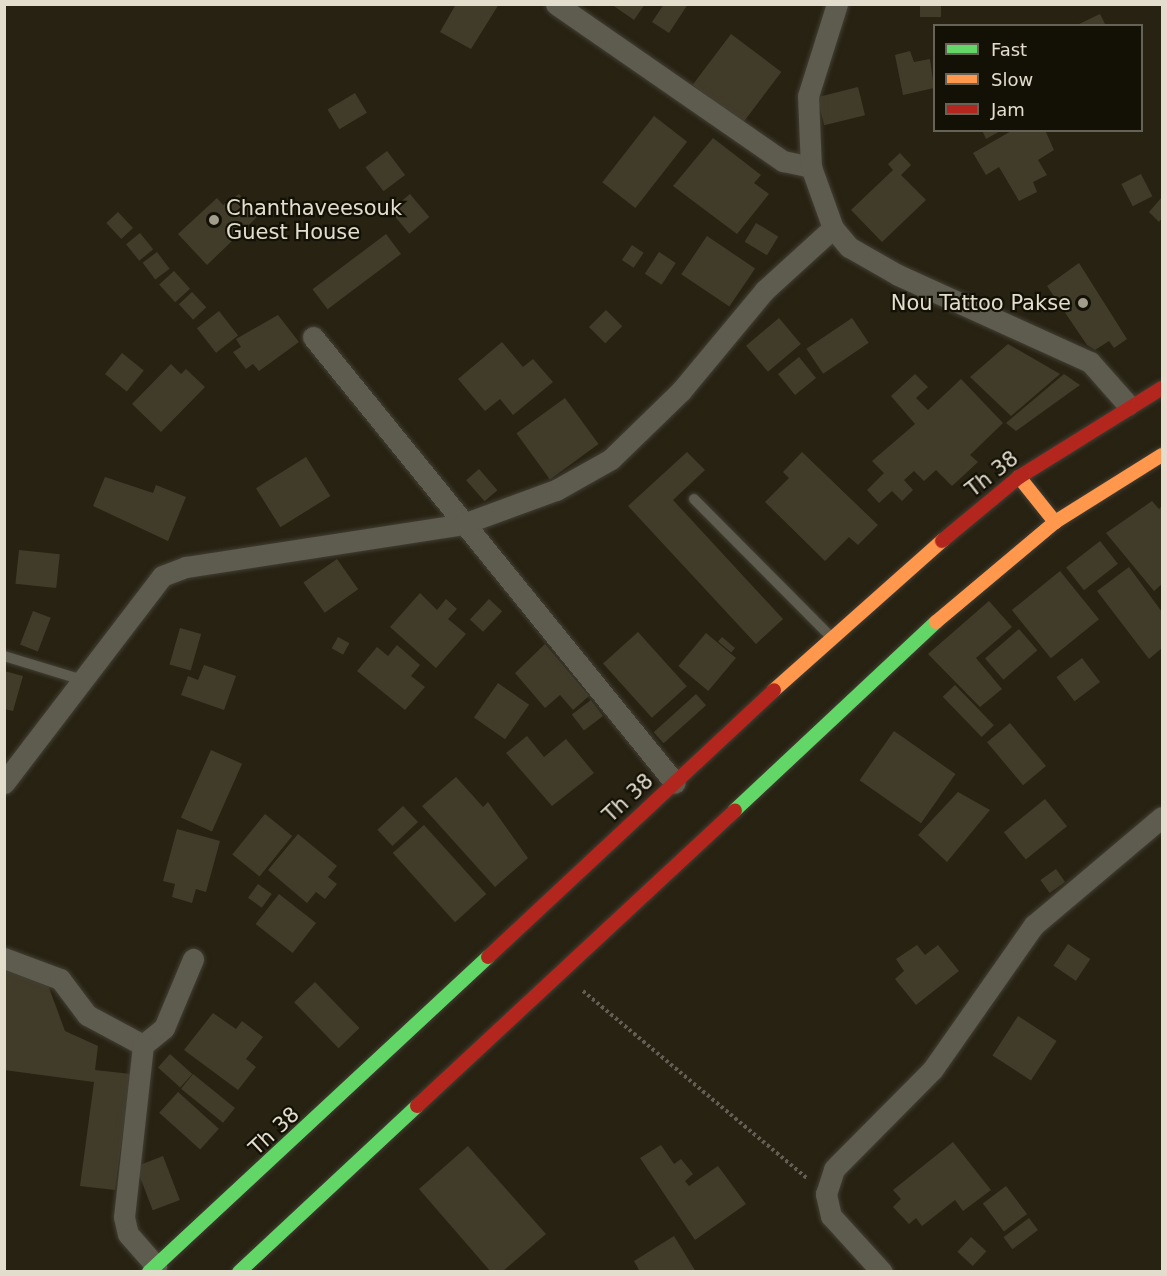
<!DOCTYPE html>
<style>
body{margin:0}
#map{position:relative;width:1167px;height:1276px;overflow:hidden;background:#272212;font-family:"DejaVu Sans",sans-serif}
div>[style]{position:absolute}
.building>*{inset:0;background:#413c2a;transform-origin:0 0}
.path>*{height:4px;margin-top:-2px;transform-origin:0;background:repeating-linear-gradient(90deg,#625e53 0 3px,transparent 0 6px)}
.roads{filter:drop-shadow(0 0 2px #423e33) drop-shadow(0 0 2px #423e33)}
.lane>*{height:10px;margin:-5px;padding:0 5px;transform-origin:5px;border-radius:5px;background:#5e5b4f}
.street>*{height:21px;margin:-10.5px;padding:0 10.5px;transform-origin:10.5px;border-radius:10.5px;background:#5e5b4f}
.fast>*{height:14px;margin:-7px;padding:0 7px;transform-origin:7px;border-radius:7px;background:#63d668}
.slow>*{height:14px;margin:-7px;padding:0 7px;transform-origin:7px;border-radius:7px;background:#ff974d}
.jam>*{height:14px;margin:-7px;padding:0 7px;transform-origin:7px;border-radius:7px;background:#b3261e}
.dots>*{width:16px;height:16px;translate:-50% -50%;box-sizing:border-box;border:3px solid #131005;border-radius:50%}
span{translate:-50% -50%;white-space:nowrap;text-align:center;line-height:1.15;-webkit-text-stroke:4.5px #131005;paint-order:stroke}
.poi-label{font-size:21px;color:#e2ddcd}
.left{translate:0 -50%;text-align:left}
.right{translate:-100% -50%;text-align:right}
.street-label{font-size:21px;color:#e2ddcd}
.frame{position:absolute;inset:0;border:6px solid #e2ddcd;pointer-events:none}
.legend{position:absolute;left:933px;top:24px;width:210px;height:108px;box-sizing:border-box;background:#131005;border:2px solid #666255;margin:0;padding:8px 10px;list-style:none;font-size:18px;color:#e2ddcd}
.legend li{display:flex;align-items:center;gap:12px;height:30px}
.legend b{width:30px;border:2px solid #666255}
</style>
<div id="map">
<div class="building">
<i style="clip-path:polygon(456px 4px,499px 4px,471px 49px,440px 32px)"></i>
<i style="clip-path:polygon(611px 4px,645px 4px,634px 20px)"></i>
<i style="clip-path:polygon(664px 4px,688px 4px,669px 33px,652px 22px)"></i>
<i style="left:920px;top:4px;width:21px;height:13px"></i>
<i style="clip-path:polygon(1100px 14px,1106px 26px,1075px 26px)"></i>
<i style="left:731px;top:34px;width:63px;height:64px;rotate:37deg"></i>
<i style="clip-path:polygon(910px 51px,914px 62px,930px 59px,934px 88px,903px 95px,895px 55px)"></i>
<i style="left:858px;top:87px;width:29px;height:42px;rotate:76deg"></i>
<i style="left:355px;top:93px;width:23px;height:32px;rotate:59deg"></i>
<i style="left:654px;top:116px;width:42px;height:84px;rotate:38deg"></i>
<i style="clip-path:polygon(982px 130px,1002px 130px,986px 139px)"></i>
<i style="clip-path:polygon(1013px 130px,1045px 130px,1054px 150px,1038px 160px,1047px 175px,1033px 182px,1037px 192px,1019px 201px,999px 167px,986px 175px,973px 153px)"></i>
<i style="clip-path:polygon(713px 138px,761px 175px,754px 183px,769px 194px,737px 234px,673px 186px)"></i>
<i style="left:387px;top:151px;width:30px;height:27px;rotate:53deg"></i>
<i style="clip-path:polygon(900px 153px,911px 165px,901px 175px,926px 200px,882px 242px,851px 210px,893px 170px,888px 164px)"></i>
<i style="left:1141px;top:174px;width:25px;height:22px;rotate:63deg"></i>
<i style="clip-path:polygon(239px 194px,259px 215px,207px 265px,178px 234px,217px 198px,223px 205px)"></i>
<i style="left:410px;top:194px;width:30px;height:26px;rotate:50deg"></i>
<i style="clip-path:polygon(1162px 197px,1162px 218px,1159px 222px,1149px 212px)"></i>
<i style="left:118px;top:212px;width:22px;height:16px;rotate:47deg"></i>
<i style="left:756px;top:223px;width:26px;height:22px;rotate:31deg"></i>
<i style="left:140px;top:233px;width:21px;height:18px;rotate:51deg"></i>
<i style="left:386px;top:234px;width:25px;height:92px;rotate:53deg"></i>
<i style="left:707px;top:236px;width:58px;height:46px;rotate:34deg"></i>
<i style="left:632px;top:245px;width:14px;height:18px;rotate:34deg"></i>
<i style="left:157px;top:252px;width:21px;height:18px;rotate:53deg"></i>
<i style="left:659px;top:252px;width:20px;height:26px;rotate:33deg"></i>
<i style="clip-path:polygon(1079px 263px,1127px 339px,1114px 348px,1109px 341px,1095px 350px,1087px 345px,1047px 286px)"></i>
<i style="left:174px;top:271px;width:24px;height:20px;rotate:48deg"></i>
<i style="left:192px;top:292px;width:21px;height:18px;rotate:47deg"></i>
<i style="left:606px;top:310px;width:23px;height:24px;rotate:45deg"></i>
<i style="left:219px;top:311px;width:31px;height:28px;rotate:52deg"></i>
<i style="clip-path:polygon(278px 315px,299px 342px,259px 371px,253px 364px,246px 369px,233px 352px,241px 347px,236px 339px)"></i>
<i style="left:779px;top:318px;width:34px;height:43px;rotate:50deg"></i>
<i style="left:852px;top:318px;width:30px;height:55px;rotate:56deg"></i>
<i style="clip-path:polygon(502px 342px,523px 367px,533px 359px,553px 382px,513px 415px,500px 399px,485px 411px,458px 379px)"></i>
<i style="clip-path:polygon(1008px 344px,1060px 374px,1011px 416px,970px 377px)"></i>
<i style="left:122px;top:353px;width:28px;height:27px;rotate:39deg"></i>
<i style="left:799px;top:357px;width:27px;height:27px;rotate:51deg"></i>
<i style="clip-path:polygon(171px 364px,181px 374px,186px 369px,205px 387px,161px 432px,132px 404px)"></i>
<i style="clip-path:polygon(915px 374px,928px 387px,916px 398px,928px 410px,961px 379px,1003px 423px,970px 455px,978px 462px,952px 486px,936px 470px,924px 481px,914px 471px,904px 480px,913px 490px,902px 501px,892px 491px,879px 503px,867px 490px,884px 473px,872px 461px,915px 424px,891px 396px)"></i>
<i style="clip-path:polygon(1064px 374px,1080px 385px,1016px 431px,1006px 423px)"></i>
<i style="left:565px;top:398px;width:57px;height:60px;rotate:54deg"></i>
<i style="clip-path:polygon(687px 452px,705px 470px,673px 500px,783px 619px,756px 644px,628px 506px)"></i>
<i style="clip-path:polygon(802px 452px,878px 525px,858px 545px,849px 537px,825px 561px,765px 502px,789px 478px,783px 472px)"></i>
<i style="left:306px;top:457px;width:46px;height:59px;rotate:58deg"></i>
<i style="left:479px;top:469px;width:28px;height:17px;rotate:49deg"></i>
<i style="clip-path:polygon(105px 477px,153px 493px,156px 485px,186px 497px,168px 541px,93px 506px)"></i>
<i style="clip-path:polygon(1152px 501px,1159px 509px,1162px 506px,1162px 584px,1154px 591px,1106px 533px)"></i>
<i style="left:1100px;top:541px;width:29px;height:43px;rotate:52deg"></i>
<i style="left:19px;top:550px;width:41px;height:34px;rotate:6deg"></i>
<i style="left:337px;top:559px;width:37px;height:41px;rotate:55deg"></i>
<i style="clip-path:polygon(1129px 567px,1162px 612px,1162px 648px,1149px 659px,1097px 591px)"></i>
<i style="left:1060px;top:571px;width:62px;height:62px;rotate:51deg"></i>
<i style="clip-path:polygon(420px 593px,437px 610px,446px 599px,457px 609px,448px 619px,466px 634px,436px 668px,390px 627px)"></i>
<i style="left:489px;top:599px;width:18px;height:28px;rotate:43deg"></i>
<i style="clip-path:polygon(989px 601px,1012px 627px,976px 658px,1002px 689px,980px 707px,928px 654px)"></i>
<i style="left:33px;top:611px;width:19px;height:36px;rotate:21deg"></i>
<i style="left:180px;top:628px;width:22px;height:38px;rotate:16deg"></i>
<i style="left:1019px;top:629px;width:28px;height:45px;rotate:49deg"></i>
<i style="left:638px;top:632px;width:73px;height:47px;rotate:48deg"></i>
<i style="left:706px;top:633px;width:39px;height:43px;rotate:40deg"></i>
<i style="left:338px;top:637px;width:13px;height:13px;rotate:29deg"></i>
<i style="left:722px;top:637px;width:17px;height:6px;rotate:40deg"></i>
<i style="clip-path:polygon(545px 644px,589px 696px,573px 710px,560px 695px,545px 708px,515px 673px)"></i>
<i style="clip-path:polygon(397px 645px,420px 665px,411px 676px,425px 687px,405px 710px,357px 671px,377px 647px,388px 656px)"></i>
<i style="left:1082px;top:658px;width:30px;height:32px;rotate:53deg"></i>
<i style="clip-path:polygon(204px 665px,236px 676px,224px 710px,181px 695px,188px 676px,198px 680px)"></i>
<i style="clip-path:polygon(4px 671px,23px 676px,13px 711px,4px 709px)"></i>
<i style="left:498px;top:683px;width:38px;height:42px;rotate:35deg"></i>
<i style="left:955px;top:685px;width:56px;height:17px;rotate:46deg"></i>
<i style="left:696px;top:694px;width:15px;height:57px;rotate:48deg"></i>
<i style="left:591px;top:700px;width:20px;height:24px;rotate:53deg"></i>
<i style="left:1010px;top:723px;width:56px;height:30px;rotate:50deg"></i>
<i style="left:894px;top:731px;width:75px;height:60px;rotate:35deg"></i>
<i style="clip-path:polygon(527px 736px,544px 757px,566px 739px,594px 773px,552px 806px,506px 753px)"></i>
<i style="left:211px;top:750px;width:34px;height:74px;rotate:24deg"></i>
<i style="clip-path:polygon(456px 777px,483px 807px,488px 802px,528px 858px,495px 887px,422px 806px)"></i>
<i style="clip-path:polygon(958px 792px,990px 810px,947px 862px,918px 835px)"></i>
<i style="left:1045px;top:799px;width:35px;height:53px;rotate:51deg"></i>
<i style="left:403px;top:806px;width:22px;height:35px;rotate:47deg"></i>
<i style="left:265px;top:814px;width:35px;height:52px;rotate:39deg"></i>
<i style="left:424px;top:825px;width:93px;height:42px;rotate:48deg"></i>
<i style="clip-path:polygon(177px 829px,220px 841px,206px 892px,196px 889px,192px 903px,172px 897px,175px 884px,163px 881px)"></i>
<i style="clip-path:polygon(298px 834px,337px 866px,328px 877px,337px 884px,325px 899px,316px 892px,307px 903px,268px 870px)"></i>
<i style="left:1056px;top:869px;width:16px;height:19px;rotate:55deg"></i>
<i style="left:258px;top:884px;width:17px;height:17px;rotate:36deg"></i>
<i style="left:279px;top:894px;width:47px;height:38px;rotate:38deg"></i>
<i style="left:1068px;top:944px;width:27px;height:26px;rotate:34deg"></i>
<i style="clip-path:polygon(917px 945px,925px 955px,938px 945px,959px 971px,916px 1005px,895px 979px,904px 971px,896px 959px)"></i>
<i style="clip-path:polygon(4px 970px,48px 985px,65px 1031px,98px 1046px,95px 1070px,131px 1074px,115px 1190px,80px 1186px,94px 1082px,4px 1070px)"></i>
<i style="left:315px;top:982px;width:64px;height:29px;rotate:46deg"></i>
<i style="clip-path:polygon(213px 1013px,236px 1029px,242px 1021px,263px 1037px,246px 1059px,256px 1067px,238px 1090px,184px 1050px)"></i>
<i style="left:1018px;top:1016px;width:46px;height:47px;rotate:33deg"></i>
<i style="left:170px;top:1054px;width:30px;height:18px;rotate:42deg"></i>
<i style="left:193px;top:1074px;width:54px;height:19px;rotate:39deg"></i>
<i style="left:178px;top:1092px;width:55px;height:28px;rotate:42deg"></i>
<i style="clip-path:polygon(953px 1142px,991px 1190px,963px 1211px,955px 1200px,922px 1226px,916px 1218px,909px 1224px,893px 1207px,901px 1199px,893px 1190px)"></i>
<i style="clip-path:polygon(661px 1145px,674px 1164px,681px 1159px,693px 1174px,685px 1181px,689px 1186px,718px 1166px,746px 1204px,695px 1240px,640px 1158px)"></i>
<i style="clip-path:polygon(468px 1146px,546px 1234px,502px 1272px,491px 1272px,419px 1189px)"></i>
<i style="left:163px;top:1156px;width:47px;height:29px;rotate:69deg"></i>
<i style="left:1006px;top:1186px;width:35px;height:29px;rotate:53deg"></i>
<i style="left:1029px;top:1218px;width:15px;height:32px;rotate:53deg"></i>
<i style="clip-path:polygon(674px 1236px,696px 1272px,640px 1272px,634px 1261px)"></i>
<i style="left:971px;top:1237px;width:21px;height:20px;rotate:43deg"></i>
</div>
<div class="path">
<i style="left:583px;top:991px;width:292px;rotate:39.9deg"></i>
</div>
<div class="roads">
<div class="lane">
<i style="left:694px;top:499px;width:192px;rotate:45.2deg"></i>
<i style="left:4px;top:656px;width:86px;rotate:17deg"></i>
</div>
<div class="street">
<i style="left:556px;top:4px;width:276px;rotate:34.7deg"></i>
<i style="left:783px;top:161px;width:29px;rotate:12deg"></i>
<i style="left:837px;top:4px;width:96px;rotate:107.5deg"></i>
<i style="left:808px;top:96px;width:71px;rotate:87.6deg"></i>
<i style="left:811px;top:167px;width:65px;rotate:70.2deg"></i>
<i style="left:833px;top:228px;width:25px;rotate:50deg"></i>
<i style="left:849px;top:247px;width:56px;rotate:29.7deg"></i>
<i style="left:898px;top:275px;width:211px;rotate:24.4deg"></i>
<i style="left:1090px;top:362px;width:57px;rotate:48.5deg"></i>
<i style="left:313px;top:337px;width:574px;rotate:50.94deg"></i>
<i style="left:4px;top:783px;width:260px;rotate:-52.6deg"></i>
<i style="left:162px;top:576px;width:26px;rotate:-21deg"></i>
<i style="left:186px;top:567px;width:280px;rotate:-8.8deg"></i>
<i style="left:463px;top:524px;width:99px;rotate:-20.1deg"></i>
<i style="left:556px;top:490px;width:63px;rotate:-29.4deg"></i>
<i style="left:611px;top:459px;width:98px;rotate:-44.2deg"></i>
<i style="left:681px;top:391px;width:131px;rotate:-50.3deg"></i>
<i style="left:765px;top:290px;width:92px;rotate:-42.4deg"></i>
<i style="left:4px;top:958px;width:60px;rotate:20.6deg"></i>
<i style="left:60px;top:979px;width:45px;rotate:53.1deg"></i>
<i style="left:87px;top:1015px;width:64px;rotate:28.2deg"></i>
<i style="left:143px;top:1045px;width:27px;rotate:-39deg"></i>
<i style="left:164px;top:1028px;width:75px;rotate:-67.2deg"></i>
<i style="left:143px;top:1045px;width:173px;rotate:96.3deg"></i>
<i style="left:124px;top:1217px;width:17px;rotate:77deg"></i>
<i style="left:128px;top:1234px;width:43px;rotate:48.8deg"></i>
<i style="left:882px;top:1272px;width:76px;rotate:-132.3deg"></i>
<i style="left:831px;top:1216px;width:23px;rotate:-103deg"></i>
<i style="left:826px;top:1194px;width:26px;rotate:-72deg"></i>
<i style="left:834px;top:1169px;width:141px;rotate:-45.3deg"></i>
<i style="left:933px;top:1069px;width:176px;rotate:-55deg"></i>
<i style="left:1034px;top:925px;width:167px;rotate:-40.2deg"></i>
</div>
<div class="fast">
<i style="left:735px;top:810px;width:275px;rotate:-43.1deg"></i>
<i style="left:149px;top:1272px;width:463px;rotate:-42.9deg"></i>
<i style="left:239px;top:1272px;width:243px;rotate:-43deg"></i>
</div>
<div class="slow">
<i style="left:1019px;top:477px;width:58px;rotate:51.3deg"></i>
<i style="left:936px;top:622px;width:155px;rotate:-40deg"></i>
<i style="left:1055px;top:522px;width:126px;rotate:-32.1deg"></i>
<i style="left:774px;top:690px;width:225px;rotate:-41.6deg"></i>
</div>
<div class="jam">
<i style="left:942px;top:541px;width:100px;rotate:-39.7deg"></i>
<i style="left:1019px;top:477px;width:168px;rotate:-31.9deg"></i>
<i style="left:488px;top:957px;width:391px;rotate:-43deg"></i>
<i style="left:417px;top:1106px;width:434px;rotate:-42.9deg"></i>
</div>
</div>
<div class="dots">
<i style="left:214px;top:220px;background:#a19c8c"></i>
<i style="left:1083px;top:303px;background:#a19c8c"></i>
</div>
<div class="poi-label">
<span class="left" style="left:226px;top:220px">Chanthaveesouk<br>Guest House</span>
<span class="right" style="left:1071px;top:303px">Nou Tattoo Pakse</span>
</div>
<div class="street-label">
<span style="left:992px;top:474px;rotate:-38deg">Th 38</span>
<span style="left:628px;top:798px;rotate:-43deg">Th 38</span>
<span style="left:274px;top:1131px;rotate:-43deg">Th 38</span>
</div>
<div class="frame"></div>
<ul class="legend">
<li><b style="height:8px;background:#63d668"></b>Fast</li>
<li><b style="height:8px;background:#ff974d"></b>Slow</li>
<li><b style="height:8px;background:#b3261e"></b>Jam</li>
</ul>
</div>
